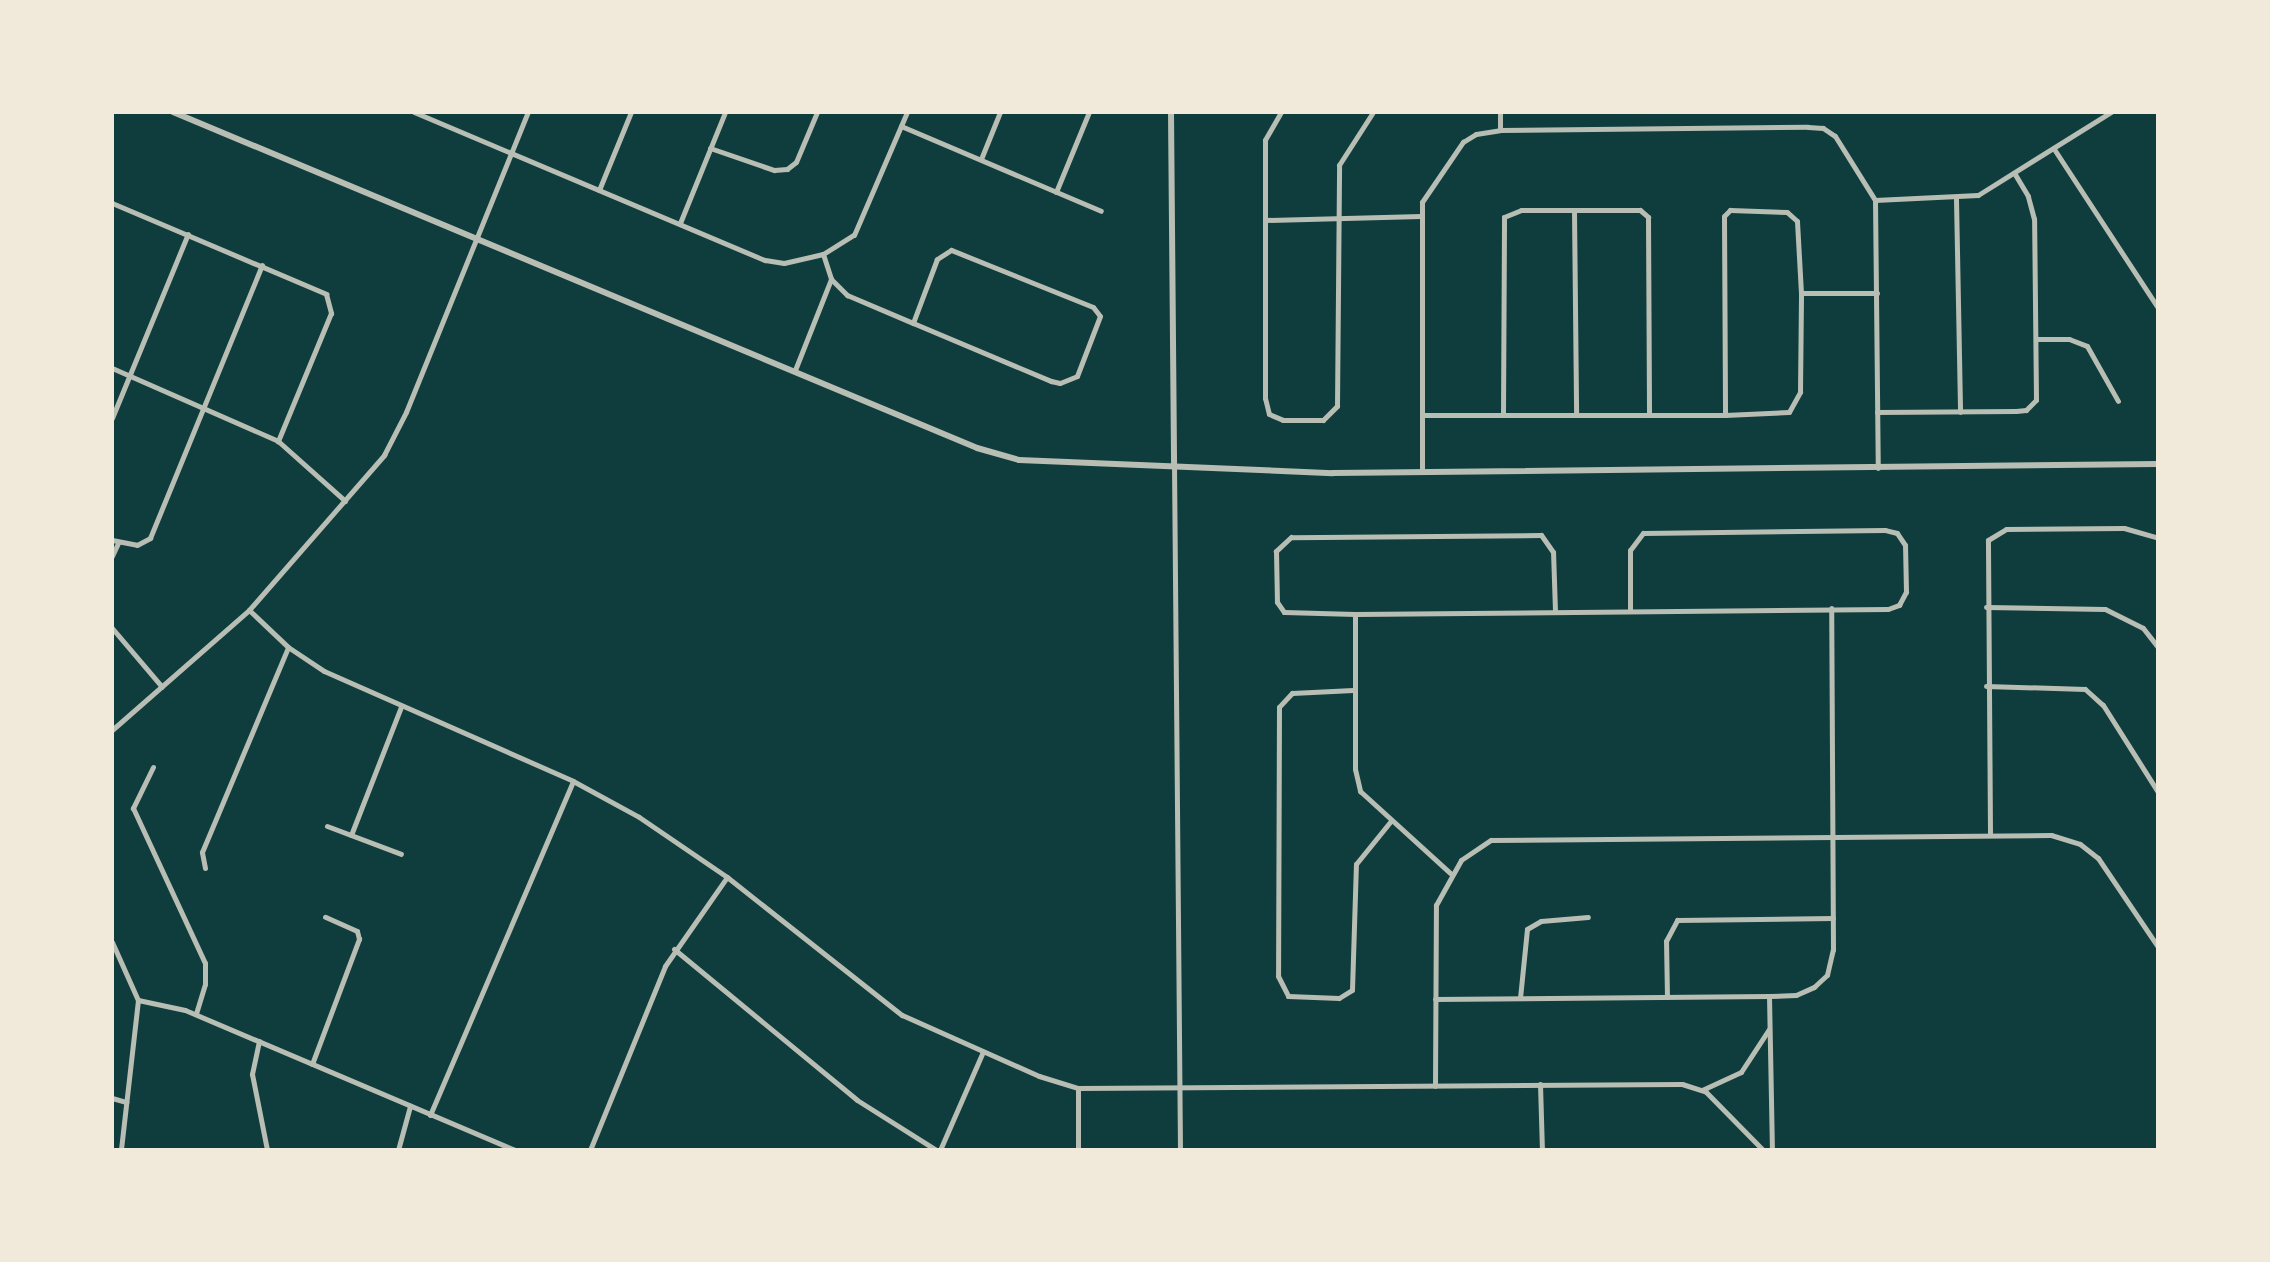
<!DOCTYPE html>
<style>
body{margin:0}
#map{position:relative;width:2270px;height:1262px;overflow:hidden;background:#0f3d3e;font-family:Arial,sans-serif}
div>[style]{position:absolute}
.minor>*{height:5px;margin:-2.5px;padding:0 2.5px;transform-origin:2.5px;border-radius:2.5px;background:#b8beb3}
.tertiary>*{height:6px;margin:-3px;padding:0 3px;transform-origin:3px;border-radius:3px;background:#b8beb3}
span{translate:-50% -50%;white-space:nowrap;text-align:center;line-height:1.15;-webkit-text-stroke:5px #f1e9da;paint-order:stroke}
.frame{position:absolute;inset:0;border:114px solid #f1e9da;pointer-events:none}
</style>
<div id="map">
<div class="minor">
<i style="left:414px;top:112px;width:381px;rotate:22.9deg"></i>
<i style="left:765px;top:260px;width:19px;rotate:9deg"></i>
<i style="left:784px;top:263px;width:40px;rotate:-13deg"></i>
<i style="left:823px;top:254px;width:36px;rotate:-32deg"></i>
<i style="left:854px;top:235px;width:134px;rotate:-66.7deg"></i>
<i style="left:1281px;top:112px;width:32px;rotate:120deg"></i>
<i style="left:1265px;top:140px;width:258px;rotate:90deg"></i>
<i style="left:1265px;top:398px;width:16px;rotate:76deg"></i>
<i style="left:1269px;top:414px;width:15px;rotate:23deg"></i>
<i style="left:1283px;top:420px;width:40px"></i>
<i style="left:1323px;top:420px;width:20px;rotate:-45deg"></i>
<i style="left:1337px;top:406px;width:241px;rotate:-89.5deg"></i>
<i style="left:1339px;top:165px;width:63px;rotate:-57.3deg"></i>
<i style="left:1500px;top:112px;width:18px;rotate:90deg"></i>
<i style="left:901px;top:126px;width:217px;rotate:23deg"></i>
<i style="left:710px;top:148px;width:68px;rotate:19deg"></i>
<i style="left:774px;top:170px;width:13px;rotate:-4deg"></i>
<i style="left:787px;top:169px;width:11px;rotate:-38deg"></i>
<i style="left:796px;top:162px;width:54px;rotate:-67.2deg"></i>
<i style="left:2054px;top:149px;width:190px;rotate:56.8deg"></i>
<i style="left:981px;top:159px;width:51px;rotate:-68deg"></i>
<i style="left:599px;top:190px;width:84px;rotate:-67.7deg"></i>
<i style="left:1056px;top:192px;width:87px;rotate:-67.6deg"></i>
<i style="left:1956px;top:199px;width:213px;rotate:88.9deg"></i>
<i style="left:1875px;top:200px;width:103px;rotate:-2.8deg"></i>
<i style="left:1978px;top:195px;width:157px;rotate:-32deg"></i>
<i style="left:112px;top:203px;width:233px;rotate:23deg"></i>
<i style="left:326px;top:294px;width:20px;rotate:75deg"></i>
<i style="left:331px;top:313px;width:139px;rotate:112.5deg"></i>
<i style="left:1574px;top:211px;width:204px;rotate:89.4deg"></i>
<i style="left:1266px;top:220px;width:155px;rotate:-1.5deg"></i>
<i style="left:680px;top:223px;width:120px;rotate:-67.9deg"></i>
<i style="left:823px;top:254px;width:26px;rotate:72deg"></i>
<i style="left:831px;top:279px;width:23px;rotate:45deg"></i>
<i style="left:847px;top:295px;width:72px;rotate:23deg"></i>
<i style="left:913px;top:323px;width:150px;rotate:22.8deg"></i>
<i style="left:1051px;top:381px;width:9px;rotate:13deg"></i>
<i style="left:1060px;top:383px;width:18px;rotate:-22deg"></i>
<i style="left:1077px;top:376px;width:64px;rotate:-69deg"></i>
<i style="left:1100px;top:316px;width:11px;rotate:-128deg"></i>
<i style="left:1093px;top:307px;width:153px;rotate:-158.1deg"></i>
<i style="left:951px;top:250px;width:17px;rotate:147deg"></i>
<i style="left:937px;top:259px;width:68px;rotate:110.6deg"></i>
<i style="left:1801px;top:293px;width:76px"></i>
<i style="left:2036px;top:339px;width:33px"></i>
<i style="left:2069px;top:339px;width:19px;rotate:21deg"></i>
<i style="left:2087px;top:346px;width:63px;rotate:60.6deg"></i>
<i style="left:112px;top:368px;width:181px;rotate:23.7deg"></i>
<i style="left:278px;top:441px;width:90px;rotate:41.8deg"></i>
<i style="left:795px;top:370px;width:98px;rotate:-68.4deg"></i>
<i style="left:1877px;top:412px;width:139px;rotate:-0.4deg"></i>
<i style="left:2016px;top:411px;width:10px;rotate:-6deg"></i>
<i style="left:2026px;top:410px;width:14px;rotate:-45deg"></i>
<i style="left:2036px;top:400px;width:181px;rotate:-90.6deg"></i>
<i style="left:2034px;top:219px;width:24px;rotate:-105deg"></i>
<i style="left:2028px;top:196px;width:27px;rotate:-121deg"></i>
<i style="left:1423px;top:415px;width:302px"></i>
<i style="left:1725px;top:415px;width:64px;rotate:-2.7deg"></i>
<i style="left:1789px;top:412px;width:23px;rotate:-61deg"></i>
<i style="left:1800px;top:392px;width:99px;rotate:-89.4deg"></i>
<i style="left:1801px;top:293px;width:72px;rotate:-93.2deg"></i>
<i style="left:1797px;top:221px;width:13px;rotate:-138deg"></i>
<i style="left:1787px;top:212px;width:57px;rotate:-178deg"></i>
<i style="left:1730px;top:210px;width:8px;rotate:135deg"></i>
<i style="left:1724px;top:216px;width:199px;rotate:89.7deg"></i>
<i style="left:1503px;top:415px;width:198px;rotate:-89.7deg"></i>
<i style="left:1504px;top:217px;width:18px;rotate:-22deg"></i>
<i style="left:1521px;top:210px;width:119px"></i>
<i style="left:1640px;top:210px;width:11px;rotate:41deg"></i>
<i style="left:1648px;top:217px;width:198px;rotate:89.7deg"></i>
<i style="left:112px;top:418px;width:199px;rotate:-67.6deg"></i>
<i style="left:1174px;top:464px;width:686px;rotate:89.5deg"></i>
<i style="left:1422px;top:472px;width:270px;rotate:-90deg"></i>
<i style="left:1422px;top:202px;width:73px;rotate:-55.7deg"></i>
<i style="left:1463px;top:142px;width:15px;rotate:-32deg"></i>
<i style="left:1476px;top:134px;width:24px;rotate:-9deg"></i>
<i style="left:1500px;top:130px;width:308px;rotate:-0.6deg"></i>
<i style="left:1808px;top:127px;width:15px;rotate:4deg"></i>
<i style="left:1823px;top:128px;width:14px;rotate:34deg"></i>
<i style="left:1835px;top:136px;width:75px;rotate:58deg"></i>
<i style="left:1875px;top:200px;width:268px;rotate:89.4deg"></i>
<i style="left:112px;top:540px;width:25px;rotate:11deg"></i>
<i style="left:137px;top:545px;width:15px;rotate:-28deg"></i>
<i style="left:150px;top:538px;width:295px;rotate:-67.7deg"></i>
<i style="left:112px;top:556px;width:14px;rotate:-65deg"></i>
<i style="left:1986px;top:607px;width:119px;rotate:1deg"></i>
<i style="left:2105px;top:609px;width:42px;rotate:26.6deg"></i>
<i style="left:2143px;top:628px;width:24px;rotate:52deg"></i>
<i style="left:249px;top:610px;width:54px;rotate:43.5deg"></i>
<i style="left:288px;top:647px;width:43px;rotate:33.7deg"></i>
<i style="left:324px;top:671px;width:272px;rotate:23.8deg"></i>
<i style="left:573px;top:781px;width:75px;rotate:28.6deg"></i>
<i style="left:639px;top:817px;width:107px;rotate:34.3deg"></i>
<i style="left:727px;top:877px;width:223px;rotate:38.3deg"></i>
<i style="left:902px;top:1015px;width:150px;rotate:24deg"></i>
<i style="left:1039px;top:1076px;width:41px;rotate:17.1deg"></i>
<i style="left:1078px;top:1088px;width:604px;rotate:-0.38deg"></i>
<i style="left:1682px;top:1084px;width:25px;rotate:18deg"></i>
<i style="left:1706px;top:1092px;width:81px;rotate:45.5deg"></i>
<i style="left:1555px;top:611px;width:59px;rotate:-91.9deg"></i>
<i style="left:1553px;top:552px;width:21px;rotate:-125deg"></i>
<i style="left:1541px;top:535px;width:250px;rotate:179.5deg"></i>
<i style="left:1291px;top:537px;width:21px;rotate:137deg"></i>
<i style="left:1276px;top:551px;width:51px;rotate:88.9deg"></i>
<i style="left:1277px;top:602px;width:12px;rotate:55deg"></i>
<i style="left:1284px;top:612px;width:71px;rotate:1.6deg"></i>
<i style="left:1355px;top:614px;width:533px;rotate:-0.54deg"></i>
<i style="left:1888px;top:609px;width:12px;rotate:-20deg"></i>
<i style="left:1899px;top:605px;width:15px;rotate:-62deg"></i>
<i style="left:1906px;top:592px;width:47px;rotate:-91.2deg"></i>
<i style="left:1905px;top:545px;width:14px;rotate:-124deg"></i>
<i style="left:1897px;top:533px;width:12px;rotate:-166deg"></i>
<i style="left:1885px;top:530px;width:242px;rotate:179.3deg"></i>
<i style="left:1643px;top:533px;width:21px;rotate:127deg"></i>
<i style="left:1630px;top:550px;width:60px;rotate:90deg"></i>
<i style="left:1355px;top:614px;width:155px;rotate:90deg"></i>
<i style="left:1355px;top:769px;width:23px;rotate:77deg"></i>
<i style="left:1360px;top:791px;width:122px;rotate:42.3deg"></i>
<i style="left:112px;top:628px;width:77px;rotate:49.7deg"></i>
<i style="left:1986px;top:686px;width:99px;rotate:1.7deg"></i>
<i style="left:2085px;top:689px;width:24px;rotate:42deg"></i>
<i style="left:2103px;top:705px;width:103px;rotate:57.7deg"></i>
<i style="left:1353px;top:690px;width:61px;rotate:177.2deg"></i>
<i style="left:1292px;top:693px;width:19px;rotate:133deg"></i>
<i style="left:1279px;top:707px;width:269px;rotate:90.2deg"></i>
<i style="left:1278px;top:976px;width:22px;rotate:63deg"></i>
<i style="left:1288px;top:996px;width:51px;rotate:2.2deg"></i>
<i style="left:1339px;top:998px;width:15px;rotate:-32deg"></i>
<i style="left:1352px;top:990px;width:126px;rotate:-88.2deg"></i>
<i style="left:1356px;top:864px;width:54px;rotate:-51deg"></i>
<i style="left:112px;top:730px;width:182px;rotate:-41.2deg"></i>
<i style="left:249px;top:610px;width:206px;rotate:-48.9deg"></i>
<i style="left:384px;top:455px;width:48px;rotate:-62.9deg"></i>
<i style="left:406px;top:412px;width:324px;rotate:-67.9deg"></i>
<i style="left:153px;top:767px;width:46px;rotate:116deg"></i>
<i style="left:133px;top:808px;width:171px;rotate:65.1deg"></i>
<i style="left:205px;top:963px;width:21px;rotate:90deg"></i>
<i style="left:205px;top:984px;width:31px;rotate:107deg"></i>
<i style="left:327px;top:826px;width:79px;rotate:20.7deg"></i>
<i style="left:1990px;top:833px;width:293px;rotate:-90.4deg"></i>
<i style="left:1988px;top:540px;width:21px;rotate:-31deg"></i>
<i style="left:2006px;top:529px;width:118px;rotate:-0.5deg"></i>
<i style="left:2124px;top:528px;width:35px;rotate:16deg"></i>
<i style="left:351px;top:835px;width:137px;rotate:-68.7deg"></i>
<i style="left:205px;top:868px;width:16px;rotate:-101deg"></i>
<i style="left:202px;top:852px;width:222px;rotate:-67.2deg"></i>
<i style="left:112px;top:942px;width:64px;rotate:65.9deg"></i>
<i style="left:138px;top:1000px;width:151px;rotate:96.5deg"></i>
<i style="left:674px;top:949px;width:237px;rotate:39.5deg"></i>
<i style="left:857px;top:1100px;width:93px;rotate:32.3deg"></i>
<i style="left:1769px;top:996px;width:154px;rotate:88.9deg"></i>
<i style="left:1667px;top:997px;width:56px;rotate:-91deg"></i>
<i style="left:1666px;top:941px;width:24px;rotate:-62deg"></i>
<i style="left:1677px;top:920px;width:156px;rotate:-0.7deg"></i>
<i style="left:1520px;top:998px;width:69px;rotate:-84.2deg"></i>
<i style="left:1527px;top:929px;width:16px;rotate:-30deg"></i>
<i style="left:1541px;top:921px;width:47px;rotate:-4.9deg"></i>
<i style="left:1435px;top:999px;width:334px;rotate:-0.5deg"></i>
<i style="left:1769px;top:996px;width:27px;rotate:-2deg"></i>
<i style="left:1796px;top:995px;width:20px;rotate:-24deg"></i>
<i style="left:1814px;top:987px;width:18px;rotate:-43deg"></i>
<i style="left:1827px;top:975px;width:26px;rotate:-77deg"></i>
<i style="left:1833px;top:950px;width:342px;rotate:-90.3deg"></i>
<i style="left:138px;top:1000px;width:48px;rotate:12deg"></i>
<i style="left:185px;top:1010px;width:358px;rotate:23deg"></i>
<i style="left:259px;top:1041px;width:34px;rotate:102deg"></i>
<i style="left:252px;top:1074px;width:77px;rotate:78.8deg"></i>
<i style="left:312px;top:1064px;width:134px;rotate:-69.4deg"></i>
<i style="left:359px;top:939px;width:8px;rotate:-104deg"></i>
<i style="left:357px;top:931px;width:35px;rotate:-156deg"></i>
<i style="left:1540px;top:1084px;width:66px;rotate:88.3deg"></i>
<i style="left:1435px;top:1086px;width:181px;rotate:-89.7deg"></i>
<i style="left:1436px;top:905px;width:51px;rotate:-60.9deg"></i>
<i style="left:1461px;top:860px;width:36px;rotate:-34deg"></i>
<i style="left:1491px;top:840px;width:560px;rotate:-0.51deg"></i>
<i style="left:2051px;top:835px;width:30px;rotate:17deg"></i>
<i style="left:2080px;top:844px;width:23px;rotate:38deg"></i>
<i style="left:2098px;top:858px;width:107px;rotate:56deg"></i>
<i style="left:1078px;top:1088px;width:62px;rotate:90deg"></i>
<i style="left:1702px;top:1090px;width:43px;rotate:-24.8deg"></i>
<i style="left:1741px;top:1072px;width:51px;rotate:-56.9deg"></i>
<i style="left:112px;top:1098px;width:15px;rotate:16deg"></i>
<i style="left:430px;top:1115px;width:363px;rotate:-66.8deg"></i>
<i style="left:398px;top:1150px;width:46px;rotate:-74.7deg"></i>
<i style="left:590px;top:1150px;width:199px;rotate:-67.8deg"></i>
<i style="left:665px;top:966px;width:108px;rotate:-55.1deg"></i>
<i style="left:940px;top:1150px;width:105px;rotate:-66.4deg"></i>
</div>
<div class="tertiary">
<i style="left:173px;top:112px;width:871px;rotate:22.68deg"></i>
<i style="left:977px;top:448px;width:44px;rotate:15.9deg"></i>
<i style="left:1019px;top:460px;width:314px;rotate:2.4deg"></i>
<i style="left:1333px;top:473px;width:825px;rotate:-0.63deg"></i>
<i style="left:1171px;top:112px;width:352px;rotate:89.5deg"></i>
</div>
<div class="frame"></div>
</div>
